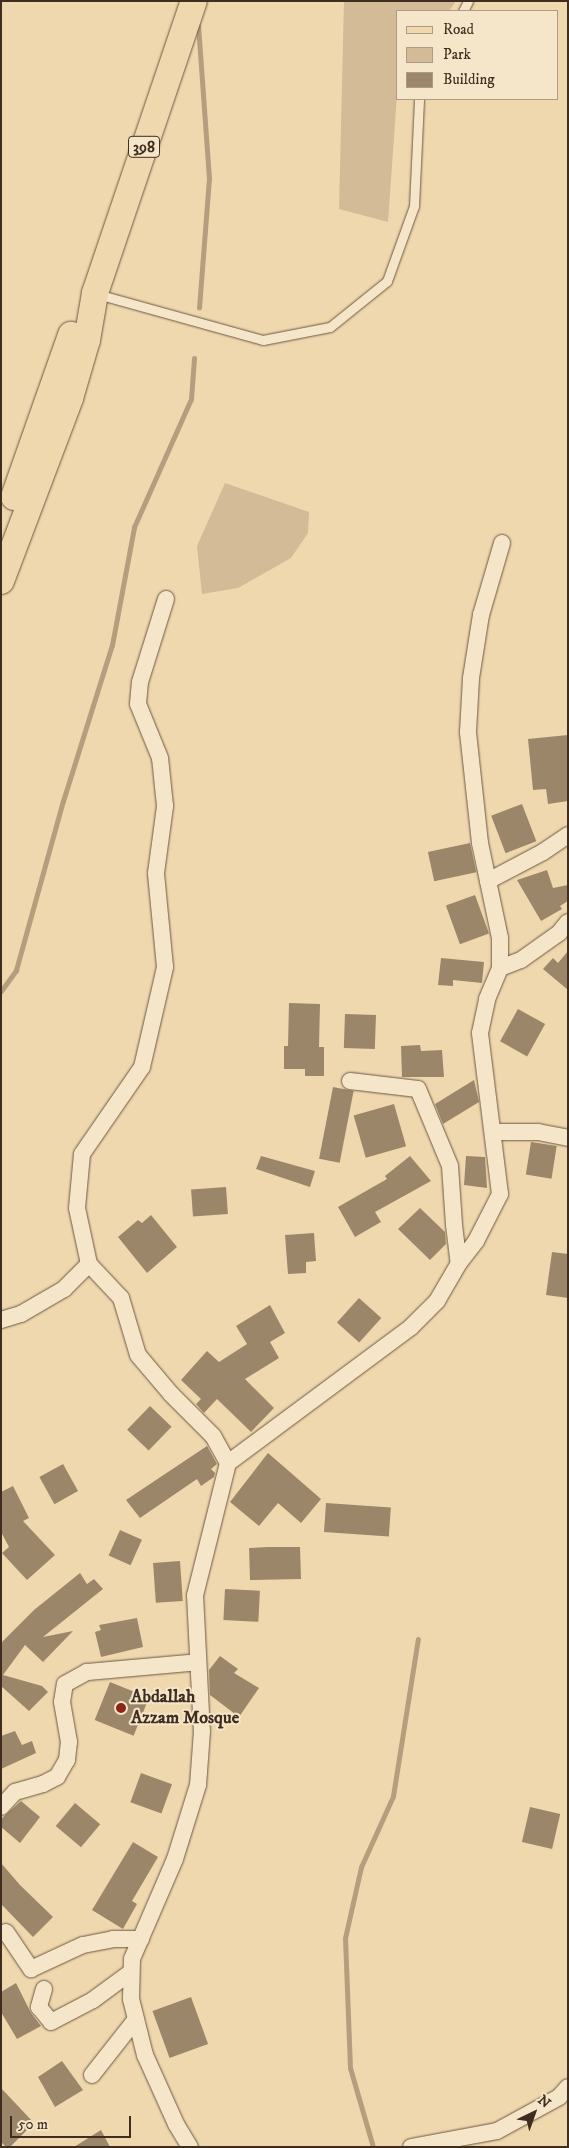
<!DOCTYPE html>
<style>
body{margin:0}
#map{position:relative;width:569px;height:2148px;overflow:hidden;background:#f0d8ae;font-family:"IM FELL DW Pica",serif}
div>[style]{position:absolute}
.green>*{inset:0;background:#d2bb96}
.stream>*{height:5px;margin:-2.5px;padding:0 2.5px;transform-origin:2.5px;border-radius:2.5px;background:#b49e7d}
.building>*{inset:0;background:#9b8669;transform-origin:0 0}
.roads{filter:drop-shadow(0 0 1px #6b5843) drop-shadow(0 0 1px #6b5843)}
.service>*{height:9px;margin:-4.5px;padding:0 4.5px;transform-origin:4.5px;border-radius:4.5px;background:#f5e6ca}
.minor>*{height:16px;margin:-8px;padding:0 8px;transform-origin:8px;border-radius:8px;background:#f5e6ca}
.primary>*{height:26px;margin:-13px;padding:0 13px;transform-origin:13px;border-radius:13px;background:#f0d8ae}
.dots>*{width:14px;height:14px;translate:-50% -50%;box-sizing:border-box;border:2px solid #f5e6ca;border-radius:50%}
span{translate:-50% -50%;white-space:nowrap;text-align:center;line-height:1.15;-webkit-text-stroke:4px #f5e6ca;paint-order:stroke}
.shield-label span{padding:1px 4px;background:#f5e6ca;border:1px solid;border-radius:4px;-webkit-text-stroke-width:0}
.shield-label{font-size:16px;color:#3f2d1f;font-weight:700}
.poi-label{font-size:18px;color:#3f2d1f;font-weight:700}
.left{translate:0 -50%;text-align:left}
.frame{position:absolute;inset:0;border:2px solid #3f2d1f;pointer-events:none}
.legend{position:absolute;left:396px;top:10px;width:162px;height:90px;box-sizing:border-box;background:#f5e6ca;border:1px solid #ac9c86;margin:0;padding:6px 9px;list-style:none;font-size:15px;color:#3f2d1f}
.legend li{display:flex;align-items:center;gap:10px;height:25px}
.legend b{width:25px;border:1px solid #ac9c86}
.north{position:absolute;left:509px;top:2088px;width:50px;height:50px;-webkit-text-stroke:4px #f5e6ca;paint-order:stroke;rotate:42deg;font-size:14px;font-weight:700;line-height:20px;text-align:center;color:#3f2d1f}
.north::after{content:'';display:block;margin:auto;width:18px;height:22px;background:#3f2d1f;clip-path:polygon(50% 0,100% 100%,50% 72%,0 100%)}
.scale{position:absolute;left:10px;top:2116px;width:121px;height:22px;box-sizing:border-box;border:2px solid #3f2d1f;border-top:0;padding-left:6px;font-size:15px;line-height:18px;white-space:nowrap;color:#3f2d1f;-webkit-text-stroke:4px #f5e6ca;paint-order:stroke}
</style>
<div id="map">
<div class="green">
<i style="clip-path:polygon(344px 1px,456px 1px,449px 11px,398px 11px,398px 81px,388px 222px,339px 209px)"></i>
<i style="clip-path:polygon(225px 483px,309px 512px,308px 533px,291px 558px,238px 588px,202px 594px,197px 546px)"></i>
</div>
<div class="stream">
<i style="left:198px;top:25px;width:153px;rotate:85.9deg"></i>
<i style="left:209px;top:178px;width:130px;rotate:94.4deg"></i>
<i style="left:1px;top:991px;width:26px;rotate:-54deg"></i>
<i style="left:16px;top:970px;width:175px;rotate:-74.5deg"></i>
<i style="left:63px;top:801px;width:164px;rotate:-72.6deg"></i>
<i style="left:112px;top:645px;width:120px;rotate:-79.4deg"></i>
<i style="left:134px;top:527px;width:140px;rotate:-66deg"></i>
<i style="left:191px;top:399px;width:41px;rotate:-85.8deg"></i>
<i style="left:373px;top:2147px;width:82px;rotate:-106.2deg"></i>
<i style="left:350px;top:2068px;width:130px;rotate:-92.2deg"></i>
<i style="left:345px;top:1938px;width:73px;rotate:-77.3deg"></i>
<i style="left:361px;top:1867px;width:78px;rotate:-65.7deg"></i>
<i style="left:393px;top:1796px;width:159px;rotate:-81deg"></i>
</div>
<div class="building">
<i style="clip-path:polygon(568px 735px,568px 801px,548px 804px,546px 789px,533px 790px,528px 739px)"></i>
<i style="left:522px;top:804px;width:40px;height:33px;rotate:69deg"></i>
<i style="left:470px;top:843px;width:30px;height:43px;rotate:78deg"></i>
<i style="clip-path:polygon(547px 870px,553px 888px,568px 885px,568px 901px,560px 906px,562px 909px,541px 921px,517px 880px)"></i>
<i style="left:475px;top:895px;width:41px;height:31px;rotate:70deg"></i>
<i style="clip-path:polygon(568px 951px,568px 990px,543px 969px,553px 958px,558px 963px)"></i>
<i style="clip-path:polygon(441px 958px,484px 962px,482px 983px,453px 980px,453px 986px,438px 985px)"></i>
<i style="clip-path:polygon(289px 1003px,320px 1004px,319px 1047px,324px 1047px,324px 1076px,305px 1076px,305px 1069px,284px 1069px,284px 1046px,288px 1046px)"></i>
<i style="left:518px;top:1009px;width:31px;height:37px;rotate:29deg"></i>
<i style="left:345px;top:1014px;width:31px;height:34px;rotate:2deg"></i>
<i style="clip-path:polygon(420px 1045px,421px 1051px,442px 1050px,444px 1077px,402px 1077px,401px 1046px)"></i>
<i style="clip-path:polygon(474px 1080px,479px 1102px,443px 1124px,435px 1104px)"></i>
<i style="left:333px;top:1087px;width:21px;height:73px;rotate:11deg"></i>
<i style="left:394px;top:1104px;width:44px;height:42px;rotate:74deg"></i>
<i style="left:531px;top:1142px;width:26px;height:33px;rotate:9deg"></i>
<i style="clip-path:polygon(261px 1156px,315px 1171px,310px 1187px,256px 1169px)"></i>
<i style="clip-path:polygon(410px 1156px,431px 1181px,375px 1212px,381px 1222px,355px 1237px,338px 1207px,387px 1179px,385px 1176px)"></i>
<i style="clip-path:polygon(466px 1156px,485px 1157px,487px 1188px,464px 1185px)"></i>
<i style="left:226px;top:1187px;width:27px;height:35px;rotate:86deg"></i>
<i style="clip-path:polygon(420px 1208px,445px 1232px,446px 1244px,430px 1260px,398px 1229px)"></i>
<i style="clip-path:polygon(151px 1215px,177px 1247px,147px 1273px,118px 1237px,138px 1220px,142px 1223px)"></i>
<i style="clip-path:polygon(314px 1233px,316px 1261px,306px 1262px,306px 1273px,288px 1274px,285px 1235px)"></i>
<i style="clip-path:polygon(552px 1252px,568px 1254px,568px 1298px,546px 1295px)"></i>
<i style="left:359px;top:1298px;width:30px;height:33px;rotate:42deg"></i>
<i style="clip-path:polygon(270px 1305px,285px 1333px,270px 1342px,279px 1358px,245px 1379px,274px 1408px,251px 1432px,217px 1399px,204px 1413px,196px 1404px,201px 1399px,181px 1380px,207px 1351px,219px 1362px,247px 1344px,236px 1326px)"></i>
<i style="left:150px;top:1406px;width:30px;height:33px;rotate:44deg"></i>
<i style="clip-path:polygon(207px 1446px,217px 1464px,211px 1469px,215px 1473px,214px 1477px,201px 1486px,197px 1479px,140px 1518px,126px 1500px)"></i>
<i style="clip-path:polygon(268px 1453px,321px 1499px,301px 1523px,278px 1503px,259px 1526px,230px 1502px)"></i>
<i style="left:63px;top:1464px;width:31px;height:27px;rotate:61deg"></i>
<i style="clip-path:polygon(13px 1486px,29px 1518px,23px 1521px,55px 1555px,27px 1580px,2px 1553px,9px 1547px,1px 1532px,1px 1492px)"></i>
<i style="left:326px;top:1503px;width:65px;height:29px;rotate:4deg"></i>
<i style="left:120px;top:1530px;width:24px;height:28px;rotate:24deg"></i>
<i style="clip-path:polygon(268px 1547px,300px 1547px,301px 1579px,250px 1580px,249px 1548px)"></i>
<i style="left:180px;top:1561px;width:40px;height:27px;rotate:86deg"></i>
<i style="clip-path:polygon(80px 1573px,87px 1584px,94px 1579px,103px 1589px,43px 1637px,73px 1631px,43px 1662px,25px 1645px,3px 1675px,42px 1686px,48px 1692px,29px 1711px,1px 1686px,1px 1643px,34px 1610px)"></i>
<i style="left:225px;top:1589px;width:35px;height:31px;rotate:3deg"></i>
<i style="clip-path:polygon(137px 1618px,143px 1647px,101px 1657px,95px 1632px,101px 1630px,99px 1625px)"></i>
<i style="clip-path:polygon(220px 1656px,238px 1669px,234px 1673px,259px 1688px,239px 1717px,210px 1695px,209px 1670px)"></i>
<i style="left:110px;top:1682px;width:42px;height:41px;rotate:22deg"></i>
<i style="clip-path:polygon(15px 1731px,22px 1745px,32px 1741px,36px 1753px,1px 1769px,1px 1736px)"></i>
<i style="left:141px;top:1773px;width:33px;height:31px;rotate:20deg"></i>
<i style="clip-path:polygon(21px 1801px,40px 1817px,20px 1843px,1px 1827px,1px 1819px)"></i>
<i style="left:75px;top:1803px;width:33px;height:30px;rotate:40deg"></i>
<i style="left:530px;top:1807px;width:31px;height:36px;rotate:13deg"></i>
<i style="clip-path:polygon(133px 1842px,158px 1857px,132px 1901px,137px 1904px,123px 1929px,92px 1910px)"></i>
<i style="clip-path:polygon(1px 1863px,20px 1885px,53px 1917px,33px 1937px,1px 1904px)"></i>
<i style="clip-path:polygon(16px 1983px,31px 2013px,41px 2026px,17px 2039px,1px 2012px,1px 1992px)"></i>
<i style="left:191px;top:1997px;width:50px;height:41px;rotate:70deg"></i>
<i style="clip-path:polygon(62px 2061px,83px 2090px,55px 2107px,38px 2077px)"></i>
<i style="clip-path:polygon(1px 2088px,34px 2123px,10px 2147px,6px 2147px,1px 2142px)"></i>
<i style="clip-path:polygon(101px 2130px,110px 2147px,74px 2147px)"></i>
</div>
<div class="roads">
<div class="service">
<i style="left:463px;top:11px;width:11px;rotate:-63deg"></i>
<i style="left:97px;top:294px;width:172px;rotate:15.5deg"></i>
<i style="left:263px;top:340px;width:68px;rotate:-11deg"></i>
<i style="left:330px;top:327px;width:73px;rotate:-38.9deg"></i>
<i style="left:387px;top:281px;width:80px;rotate:-70.2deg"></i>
<i style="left:414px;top:206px;width:107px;rotate:-87.3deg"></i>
</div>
<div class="minor">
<i style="left:488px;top:881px;width:62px;rotate:-27.8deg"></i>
<i style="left:543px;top:852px;width:30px;rotate:-34deg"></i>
<i style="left:500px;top:968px;width:22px;rotate:-21deg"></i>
<i style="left:521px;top:960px;width:47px;rotate:-35.4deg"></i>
<i style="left:559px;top:933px;width:14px;rotate:-51deg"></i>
<i style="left:350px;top:1081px;width:68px;rotate:6.7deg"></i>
<i style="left:418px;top:1089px;width:83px;rotate:67.4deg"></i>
<i style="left:450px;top:1166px;width:59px;rotate:86.1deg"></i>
<i style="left:454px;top:1225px;width:38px;rotate:83deg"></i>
<i style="left:493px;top:1132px;width:45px"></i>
<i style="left:538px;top:1132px;width:31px;rotate:11deg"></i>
<i style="left:89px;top:1264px;width:57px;rotate:-102.1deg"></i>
<i style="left:77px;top:1208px;width:54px;rotate:-84.7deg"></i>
<i style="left:82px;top:1154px;width:106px;rotate:-55.4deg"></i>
<i style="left:142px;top:1067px;width:103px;rotate:-77deg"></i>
<i style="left:165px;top:967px;width:94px;rotate:-95.5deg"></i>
<i style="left:156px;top:873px;width:68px;rotate:-82.3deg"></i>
<i style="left:165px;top:806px;width:48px;rotate:-95.9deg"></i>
<i style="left:160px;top:758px;width:58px;rotate:-112.2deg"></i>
<i style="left:138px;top:704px;width:22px;rotate:-85deg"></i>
<i style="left:140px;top:682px;width:87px;rotate:-72.6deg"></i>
<i style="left:1px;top:1320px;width:21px;rotate:-17deg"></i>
<i style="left:21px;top:1314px;width:50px;rotate:-30.2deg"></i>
<i style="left:64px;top:1289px;width:35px;rotate:-45deg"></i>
<i style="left:89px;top:1264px;width:47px;rotate:46.7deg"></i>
<i style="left:121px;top:1298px;width:59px;rotate:73.4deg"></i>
<i style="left:138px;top:1355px;width:51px;rotate:49.8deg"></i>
<i style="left:171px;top:1394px;width:59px;rotate:45deg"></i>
<i style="left:213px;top:1436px;width:31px;rotate:61deg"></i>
<i style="left:228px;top:1463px;width:136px;rotate:104deg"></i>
<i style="left:195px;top:1595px;width:136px;rotate:87.1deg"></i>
<i style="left:202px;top:1731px;width:54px;rotate:94.2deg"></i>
<i style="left:198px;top:1785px;width:77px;rotate:107.3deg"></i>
<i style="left:175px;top:1859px;width:109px;rotate:113.3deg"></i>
<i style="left:132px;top:1959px;width:40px;rotate:91.4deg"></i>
<i style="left:131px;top:1999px;width:58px;rotate:76deg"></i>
<i style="left:145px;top:2055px;width:76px;rotate:65.8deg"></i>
<i style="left:176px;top:2124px;width:27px;rotate:59deg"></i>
<i style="left:228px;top:1463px;width:228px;rotate:-36.6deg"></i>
<i style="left:411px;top:1327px;width:37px;rotate:-45deg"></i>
<i style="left:437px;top:1301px;width:44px;rotate:-59.9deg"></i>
<i style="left:459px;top:1263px;width:28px;rotate:-52deg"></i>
<i style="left:476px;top:1241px;width:53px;rotate:-62.9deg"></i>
<i style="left:500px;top:1194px;width:162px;rotate:-97.1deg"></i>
<i style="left:480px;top:1033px;width:35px;rotate:-78deg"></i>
<i style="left:487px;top:999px;width:34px;rotate:-67deg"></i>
<i style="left:500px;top:968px;width:30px;rotate:-90deg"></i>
<i style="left:500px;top:938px;width:97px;rotate:-101.9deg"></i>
<i style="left:480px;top:843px;width:112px;rotate:-96.2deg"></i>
<i style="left:468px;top:732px;width:54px;rotate:-86.8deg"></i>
<i style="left:471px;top:678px;width:64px;rotate:-81deg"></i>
<i style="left:481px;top:615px;width:75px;rotate:-73.7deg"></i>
<i style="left:1px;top:1807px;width:21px;rotate:-47deg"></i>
<i style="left:15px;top:1792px;width:29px;rotate:-16deg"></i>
<i style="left:43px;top:1784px;width:16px;rotate:-27deg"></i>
<i style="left:57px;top:1777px;width:20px;rotate:-60deg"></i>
<i style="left:67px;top:1760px;width:18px;rotate:-84deg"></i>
<i style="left:69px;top:1742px;width:41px;rotate:-99.9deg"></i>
<i style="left:62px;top:1702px;width:18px;rotate:-81deg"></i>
<i style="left:65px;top:1684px;width:25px;rotate:-29deg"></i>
<i style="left:87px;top:1672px;width:111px;rotate:-5.1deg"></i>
<i style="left:6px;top:1932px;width:45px;rotate:56deg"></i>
<i style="left:31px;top:1969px;width:57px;rotate:-24.8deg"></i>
<i style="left:83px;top:1945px;width:31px;rotate:-11deg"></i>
<i style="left:113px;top:1939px;width:28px"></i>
<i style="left:44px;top:1989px;width:19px;rotate:106deg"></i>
<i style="left:39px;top:2007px;width:19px;rotate:51deg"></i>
<i style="left:51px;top:2022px;width:47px;rotate:-27.6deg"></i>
<i style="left:93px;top:2000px;width:47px;rotate:-36.4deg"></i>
<i style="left:92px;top:2075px;width:71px;rotate:-51.8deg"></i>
<i style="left:411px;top:2147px;width:87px;rotate:-10.5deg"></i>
<i style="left:497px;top:2131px;width:71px;rotate:-28.7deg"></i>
<i style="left:559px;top:2097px;width:13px;rotate:-48deg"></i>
</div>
<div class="primary">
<i style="left:14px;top:497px;width:172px;rotate:-70.6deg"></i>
<i style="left:1px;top:581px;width:196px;rotate:-69.3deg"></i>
<i style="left:70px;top:398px;width:60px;rotate:-73.7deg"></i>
<i style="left:87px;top:340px;width:48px;rotate:-80.3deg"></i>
<i style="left:95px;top:293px;width:308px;rotate:-71.3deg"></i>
</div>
</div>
<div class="dots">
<i style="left:121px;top:1708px;background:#8f2418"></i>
</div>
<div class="shield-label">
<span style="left:144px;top:147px">398</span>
</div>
<div class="poi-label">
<span class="left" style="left:131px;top:1708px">Abdallah<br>Azzam Mosque</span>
</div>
<div class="frame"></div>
<ul class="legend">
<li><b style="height:6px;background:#f0d8ae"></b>Road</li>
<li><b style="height:14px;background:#d2bb96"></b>Park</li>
<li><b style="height:14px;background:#9b8669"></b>Building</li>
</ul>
<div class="north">N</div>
<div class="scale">50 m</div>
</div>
